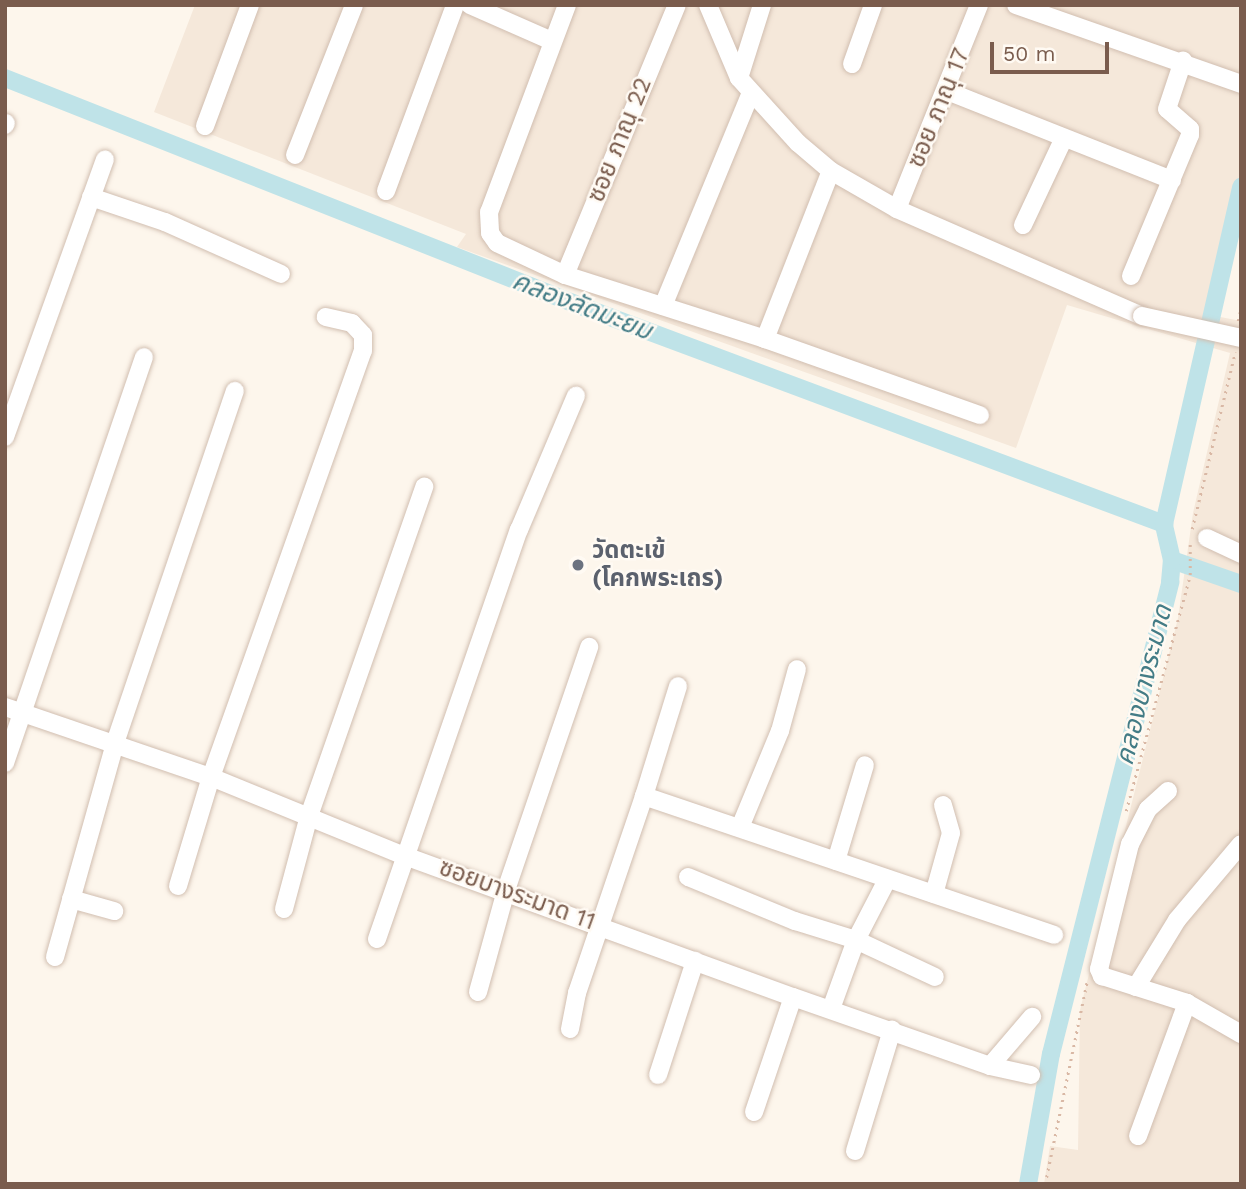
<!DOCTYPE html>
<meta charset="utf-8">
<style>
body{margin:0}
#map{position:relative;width:1246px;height:1189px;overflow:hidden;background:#fdf6ec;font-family:"Work Sans","Noto Sans Thai",sans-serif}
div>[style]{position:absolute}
.residential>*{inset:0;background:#f5e8da}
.canal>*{height:18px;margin:-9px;padding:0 9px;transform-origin:9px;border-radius:9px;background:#bfe3e8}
.path>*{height:2.5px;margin-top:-1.25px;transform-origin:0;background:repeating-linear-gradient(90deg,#d9b8a5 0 2px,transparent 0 7px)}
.roads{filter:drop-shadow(0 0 2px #d1beb0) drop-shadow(0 0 2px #d1beb0)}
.street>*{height:18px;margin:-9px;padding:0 9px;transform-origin:9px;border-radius:9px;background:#fff}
.bridges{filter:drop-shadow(0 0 2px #d1beb0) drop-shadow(0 0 2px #d1beb0)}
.street-bridge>*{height:18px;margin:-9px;padding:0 9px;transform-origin:9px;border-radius:9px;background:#fff}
.dots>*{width:19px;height:19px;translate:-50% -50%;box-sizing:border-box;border:4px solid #fffaf3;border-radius:50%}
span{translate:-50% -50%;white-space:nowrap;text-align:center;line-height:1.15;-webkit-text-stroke:5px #fffaf3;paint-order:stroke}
.street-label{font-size:24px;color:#7a5c4d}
.worship-label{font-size:24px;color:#5b616d;font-weight:700}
.left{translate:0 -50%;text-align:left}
.water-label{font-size:26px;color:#437c86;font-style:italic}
.frame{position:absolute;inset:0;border:7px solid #7a5c4d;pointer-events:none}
.scale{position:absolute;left:990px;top:42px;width:119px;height:32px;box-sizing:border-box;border:4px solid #7a5c4d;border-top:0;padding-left:9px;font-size:21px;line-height:24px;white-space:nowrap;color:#7a5c4d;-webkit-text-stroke:5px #fffaf3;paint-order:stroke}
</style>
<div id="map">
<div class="residential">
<i style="clip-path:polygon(195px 5px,1241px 5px,1241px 170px,1210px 315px,1241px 321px,1241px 1184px,1044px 1184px,1050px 1146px,1078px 1150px,1080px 1010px,1178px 618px,1193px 513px,1230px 353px,1067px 305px,1016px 448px,457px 247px,466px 234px,154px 112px)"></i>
</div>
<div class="canal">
<i style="left:5px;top:78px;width:616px;rotate:21.61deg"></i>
<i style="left:578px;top:305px;width:626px;rotate:20.49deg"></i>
<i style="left:1172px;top:560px;width:73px;rotate:19.2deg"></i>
<i style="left:1028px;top:1184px;width:132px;rotate:-80deg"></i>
<i style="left:1051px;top:1054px;width:487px;rotate:-75.8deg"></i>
<i style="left:1170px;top:582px;width:22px;rotate:-85deg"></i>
<i style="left:1172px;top:560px;width:37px;rotate:-103deg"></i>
<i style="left:1164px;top:524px;width:346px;rotate:-77.1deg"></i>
</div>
<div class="path">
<i style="left:1238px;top:321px;width:13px;rotate:-77deg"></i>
<i style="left:1192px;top:529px;width:182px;rotate:-76.3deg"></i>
<i style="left:1126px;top:811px;width:245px;rotate:-74.8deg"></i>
<i style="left:1190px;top:575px;width:32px;rotate:-90deg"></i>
<i style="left:1045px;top:1184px;width:207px;rotate:-78.3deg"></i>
</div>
<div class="roads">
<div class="street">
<i style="left:470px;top:5px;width:90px;rotate:23.7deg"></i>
<i style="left:567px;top:5px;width:221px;rotate:110.6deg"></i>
<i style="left:489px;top:212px;width:21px;rotate:87deg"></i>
<i style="left:490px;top:233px;width:12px;rotate:55deg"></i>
<i style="left:497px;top:243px;width:75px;rotate:25.2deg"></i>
<i style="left:565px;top:275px;width:210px;rotate:17.7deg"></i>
<i style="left:765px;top:339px;width:228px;rotate:19.5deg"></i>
<i style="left:708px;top:5px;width:79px;rotate:67deg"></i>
<i style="left:739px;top:78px;width:88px;rotate:47.8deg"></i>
<i style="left:798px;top:143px;width:43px;rotate:40.3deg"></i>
<i style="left:831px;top:171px;width:76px;rotate:29.9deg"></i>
<i style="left:897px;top:209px;width:267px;rotate:23.6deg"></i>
<i style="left:1016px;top:5px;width:238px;rotate:19.3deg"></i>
<i style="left:852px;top:64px;width:63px;rotate:-70.4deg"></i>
<i style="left:739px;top:78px;width:77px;rotate:-72.5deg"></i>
<i style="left:947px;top:91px;width:242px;rotate:21.6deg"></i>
<i style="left:5px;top:125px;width:2px;rotate:-63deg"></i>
<i style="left:205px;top:126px;width:129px;rotate:-69.6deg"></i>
<i style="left:295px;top:155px;width:161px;rotate:-68.5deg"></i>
<i style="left:386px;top:191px;width:198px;rotate:-69.6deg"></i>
<i style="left:91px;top:197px;width:78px;rotate:18.7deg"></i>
<i style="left:165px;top:222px;width:127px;rotate:24.1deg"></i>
<i style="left:897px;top:209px;width:220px;rotate:-68.1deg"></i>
<i style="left:1023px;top:225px;width:96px;rotate:-64.8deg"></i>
<i style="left:565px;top:275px;width:292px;rotate:-67.5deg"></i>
<i style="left:1131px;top:276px;width:153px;rotate:-67.3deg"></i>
<i style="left:1190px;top:135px;width:6px;rotate:-90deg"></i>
<i style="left:1190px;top:129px;width:30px;rotate:-139deg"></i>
<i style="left:1167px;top:109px;width:51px;rotate:-71.6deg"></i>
<i style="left:663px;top:306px;width:230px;rotate:-67.6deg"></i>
<i style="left:765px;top:339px;width:180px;rotate:-68.6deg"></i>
<i style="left:5px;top:437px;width:295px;rotate:-70.2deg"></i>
<i style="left:1207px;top:538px;width:38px;rotate:25deg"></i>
<i style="left:5px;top:707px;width:218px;rotate:18.8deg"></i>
<i style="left:211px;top:777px;width:209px;rotate:22.2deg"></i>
<i style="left:405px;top:856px;width:413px;rotate:20deg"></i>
<i style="left:793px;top:997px;width:209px;rotate:19.3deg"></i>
<i style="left:990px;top:1066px;width:42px;rotate:12.4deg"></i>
<i style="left:5px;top:763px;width:429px;rotate:-71.1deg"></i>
<i style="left:1168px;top:791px;width:27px;rotate:138deg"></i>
<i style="left:1148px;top:809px;width:39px;rotate:117deg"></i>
<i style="left:1130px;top:844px;width:129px;rotate:103.9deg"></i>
<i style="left:1099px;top:969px;width:8px;rotate:67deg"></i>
<i style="left:1102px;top:976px;width:89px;rotate:17.6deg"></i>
<i style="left:1187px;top:1003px;width:62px;rotate:29.9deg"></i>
<i style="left:644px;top:796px;width:115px;rotate:-72.8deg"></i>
<i style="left:741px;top:825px;width:102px;rotate:-67.5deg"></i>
<i style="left:780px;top:731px;width:64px;rotate:-74.7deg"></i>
<i style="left:836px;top:861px;width:100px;rotate:-73.2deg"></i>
<i style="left:688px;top:877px;width:116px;rotate:22.4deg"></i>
<i style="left:795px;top:921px;width:64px;rotate:17.3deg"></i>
<i style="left:856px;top:940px;width:87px;rotate:25.1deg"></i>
<i style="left:178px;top:886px;width:114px;rotate:-73.2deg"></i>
<i style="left:211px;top:777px;width:452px;rotate:-70.4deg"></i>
<i style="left:363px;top:351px;width:16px;rotate:-90deg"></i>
<i style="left:363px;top:335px;width:16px;rotate:-133deg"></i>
<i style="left:352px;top:323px;width:27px;rotate:-167deg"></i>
<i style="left:934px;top:894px;width:63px;rotate:-74.4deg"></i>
<i style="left:951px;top:833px;width:29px;rotate:-106deg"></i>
<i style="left:71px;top:899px;width:45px;rotate:15.6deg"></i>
<i style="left:284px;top:909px;width:96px;rotate:-75deg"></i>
<i style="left:309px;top:816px;width:349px;rotate:-70.7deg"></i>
<i style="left:377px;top:939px;width:433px;rotate:-70.9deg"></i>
<i style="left:519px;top:530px;width:146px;rotate:-67deg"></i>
<i style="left:55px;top:957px;width:222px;rotate:-74.3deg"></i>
<i style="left:115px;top:743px;width:372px;rotate:-71.2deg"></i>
<i style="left:1136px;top:987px;width:79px;rotate:-58.5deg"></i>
<i style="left:1177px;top:920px;width:99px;rotate:-49.9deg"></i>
<i style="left:478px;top:992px;width:106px;rotate:-74.6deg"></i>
<i style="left:506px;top:890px;width:257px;rotate:-71.1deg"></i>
<i style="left:831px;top:1009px;width:73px;rotate:-70.1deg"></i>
<i style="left:856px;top:940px;width:68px;rotate:-62.7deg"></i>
<i style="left:570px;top:1029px;width:37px;rotate:-79deg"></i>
<i style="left:577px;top:993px;width:208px;rotate:-71.2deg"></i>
<i style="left:644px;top:796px;width:433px;rotate:18.7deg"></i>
<i style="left:990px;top:1066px;width:65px;rotate:-49.4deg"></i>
<i style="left:658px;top:1075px;width:120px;rotate:-72deg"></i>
<i style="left:754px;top:1112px;width:121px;rotate:-71.3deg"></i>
<i style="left:1138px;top:1136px;width:142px;rotate:-69.8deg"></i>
<i style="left:855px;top:1151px;width:127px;rotate:-73deg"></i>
</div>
</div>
<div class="bridges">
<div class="street-bridge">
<i style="left:1142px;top:316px;width:101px;rotate:12.5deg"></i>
</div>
</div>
<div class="dots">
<i style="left:578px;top:565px;background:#6b7280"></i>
</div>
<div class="street-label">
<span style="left:939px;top:108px;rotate:-68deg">ซอย ภาณุ 17</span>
<span style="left:620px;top:140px;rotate:-68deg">ซอย ภาณุ 22</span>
<span style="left:517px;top:895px;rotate:20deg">ซอยบางระมาด 11</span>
</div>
<div class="worship-label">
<span class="left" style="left:592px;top:565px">วัดตะเข้<br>(โคกพระเถร)</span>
</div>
<div class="water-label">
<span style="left:582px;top:306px;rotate:21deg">คลองลัดมะยม</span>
<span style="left:1144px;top:685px;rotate:-76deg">คลองบางระมาด</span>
</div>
<div class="frame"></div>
<div class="scale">50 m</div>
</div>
